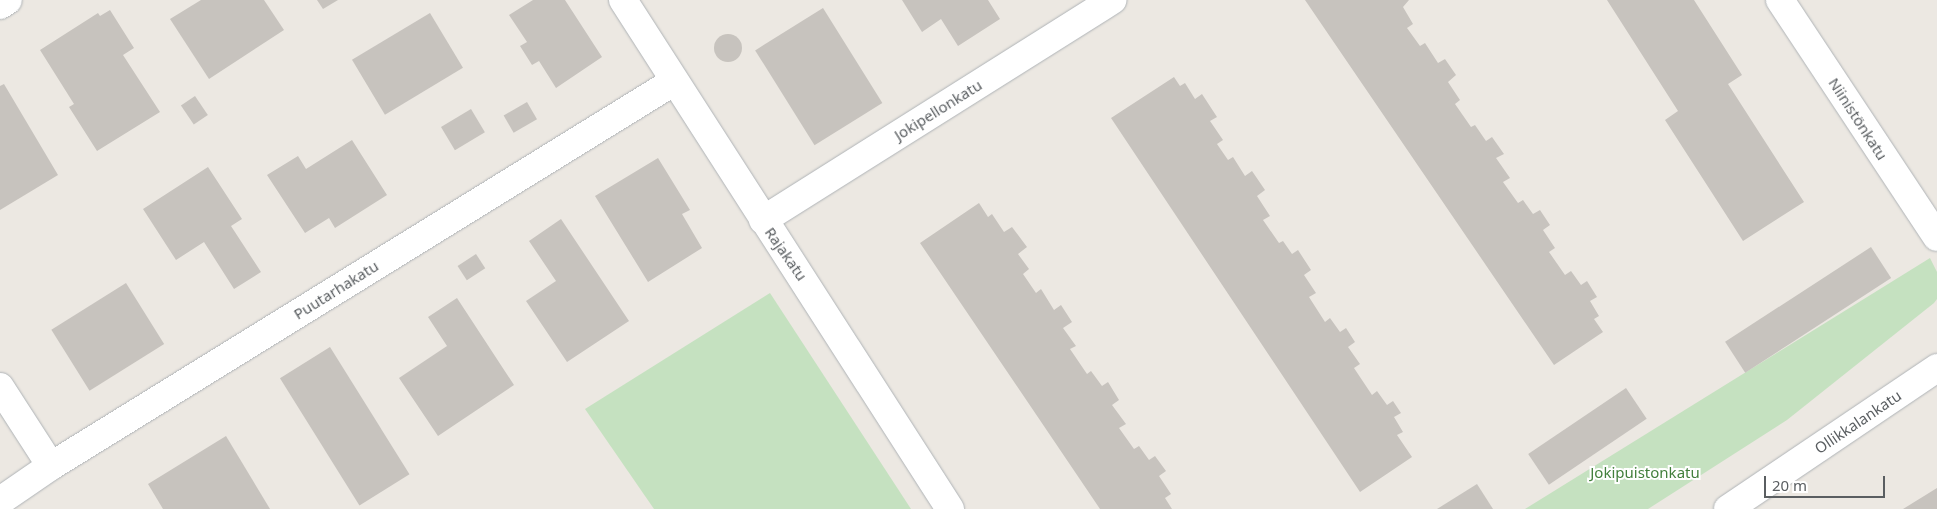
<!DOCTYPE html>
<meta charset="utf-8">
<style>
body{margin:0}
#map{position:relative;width:1937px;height:509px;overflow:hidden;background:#ece8e2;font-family:"Noto Sans",sans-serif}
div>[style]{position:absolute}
.green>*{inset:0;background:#c5e1c0}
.building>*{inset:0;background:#c7c3be;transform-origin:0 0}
.round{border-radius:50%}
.roads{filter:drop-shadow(0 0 1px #afb3b6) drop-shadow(0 0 1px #afb3b6)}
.street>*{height:28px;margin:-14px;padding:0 14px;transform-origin:14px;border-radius:14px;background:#fff}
span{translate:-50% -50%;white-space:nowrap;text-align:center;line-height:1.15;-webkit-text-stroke:4px #fff;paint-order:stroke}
.street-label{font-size:15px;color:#5a5e61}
.park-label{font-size:15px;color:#427f3c}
.scale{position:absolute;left:1764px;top:476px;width:121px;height:22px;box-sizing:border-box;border:2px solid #5a5e61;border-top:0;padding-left:6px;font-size:15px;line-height:18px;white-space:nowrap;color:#5a5e61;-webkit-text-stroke:4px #fff;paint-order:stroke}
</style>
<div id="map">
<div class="green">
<i style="clip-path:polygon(1930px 258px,1937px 272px,1937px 299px,1934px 303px,1787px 420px,1648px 509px,1525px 509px)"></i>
<i style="clip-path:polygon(770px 293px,911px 509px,654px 509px,585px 409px)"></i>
</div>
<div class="building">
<i style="clip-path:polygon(201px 0,264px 0,284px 30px,209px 79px,170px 19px)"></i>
<i style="clip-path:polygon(317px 0,338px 0,323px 9px)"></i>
<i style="clip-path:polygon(533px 0,565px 0,602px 57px,556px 88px,539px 61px,532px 65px,520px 46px,527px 42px,509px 15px)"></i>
<i style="clip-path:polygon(902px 0,988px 0,1000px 19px,958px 46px,941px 19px,922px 32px)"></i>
<i style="clip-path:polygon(1305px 0,1409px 0,1403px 7px,1413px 24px,1407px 28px,1420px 46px,1425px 43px,1438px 63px,1445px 59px,1456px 75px,1448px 82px,1460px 100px,1455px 104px,1471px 127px,1475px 125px,1486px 141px,1492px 137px,1504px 154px,1496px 158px,1510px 178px,1503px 182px,1518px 203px,1523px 200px,1533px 214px,1540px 210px,1550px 225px,1543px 230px,1555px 248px,1549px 252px,1565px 275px,1571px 271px,1581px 285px,1587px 281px,1597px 297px,1590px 301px,1599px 316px,1594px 319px,1603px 332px,1554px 365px)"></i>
<i style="clip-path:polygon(1607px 0,1694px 0,1742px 75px,1728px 84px,1804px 202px,1743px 241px,1665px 120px,1678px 111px)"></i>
<i style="left:823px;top:8px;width:112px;height:80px;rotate:58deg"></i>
<i style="clip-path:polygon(110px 10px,134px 48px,123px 55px,160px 112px,97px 151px,69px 107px,74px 104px,40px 50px,98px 13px,100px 16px)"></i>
<i style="left:430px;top:13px;width:64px;height:91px;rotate:59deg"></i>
<i class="round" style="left:714px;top:34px;width:28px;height:28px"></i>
<i style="clip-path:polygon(1174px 77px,1180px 86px,1185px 83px,1195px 99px,1202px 94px,1217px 117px,1210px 121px,1223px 140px,1217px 144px,1228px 160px,1233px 157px,1245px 176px,1252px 171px,1265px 190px,1257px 196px,1270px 216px,1263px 220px,1279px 243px,1283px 241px,1292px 254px,1298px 250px,1311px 270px,1304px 275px,1316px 293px,1309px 297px,1325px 322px,1330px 318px,1340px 332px,1346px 328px,1355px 342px,1348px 347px,1360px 364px,1354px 368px,1372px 395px,1377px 391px,1387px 405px,1393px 401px,1401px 413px,1394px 417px,1403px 432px,1397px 435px,1412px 457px,1360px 492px,1111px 118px)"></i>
<i style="clip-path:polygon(4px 84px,58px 175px,0 210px,0 86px)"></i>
<i style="left:195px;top:96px;width:23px;height:17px;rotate:56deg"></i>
<i style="left:527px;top:102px;width:20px;height:27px;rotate:60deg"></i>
<i style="left:471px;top:109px;width:27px;height:35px;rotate:59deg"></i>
<i style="clip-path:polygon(352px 140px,387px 195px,335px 228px,329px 218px,305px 233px,267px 175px,298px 156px,306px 169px)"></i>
<i style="clip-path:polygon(658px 158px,690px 210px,682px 214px,702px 248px,648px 282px,595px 196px)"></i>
<i style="clip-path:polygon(208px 167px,242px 219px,231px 226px,261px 272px,234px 289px,204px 242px,176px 260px,143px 209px)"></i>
<i style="clip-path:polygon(979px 203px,988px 217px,992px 214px,1004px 232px,1012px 227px,1027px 247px,1018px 254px,1029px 269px,1023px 274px,1036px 293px,1041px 289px,1054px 310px,1061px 305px,1072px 322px,1063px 328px,1076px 346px,1070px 349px,1087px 374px,1091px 371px,1102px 386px,1108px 382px,1119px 400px,1112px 405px,1126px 424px,1119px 428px,1134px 449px,1139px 446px,1149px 460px,1155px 456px,1166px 471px,1159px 476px,1171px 494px,1165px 498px,1172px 509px,1100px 509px,920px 243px)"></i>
<i style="clip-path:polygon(561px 219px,629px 321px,567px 362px,526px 301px,556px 281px,529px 241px)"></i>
<i style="left:1871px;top:247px;width:37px;height:174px;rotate:57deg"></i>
<i style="left:476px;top:254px;width:17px;height:22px;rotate:57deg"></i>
<i style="left:126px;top:283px;width:72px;height:88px;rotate:58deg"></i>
<i style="clip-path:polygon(457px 298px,514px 385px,438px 436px,399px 378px,447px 346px,428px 317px)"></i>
<i style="left:330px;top:347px;width:150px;height:59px;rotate:58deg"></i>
<i style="left:1626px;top:388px;width:37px;height:118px;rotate:56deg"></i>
<i style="clip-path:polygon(226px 436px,270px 509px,163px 509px,148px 484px)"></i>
<i style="clip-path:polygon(1477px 484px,1493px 509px,1437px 509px)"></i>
<i style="clip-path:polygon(1937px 488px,1937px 509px,1903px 509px)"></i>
</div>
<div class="roads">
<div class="street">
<i style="left:623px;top:0;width:605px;rotate:57.28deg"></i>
<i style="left:1780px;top:0;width:284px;rotate:56.5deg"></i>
<i style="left:0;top:5px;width:9px;rotate:-32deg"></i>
<i style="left:763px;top:220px;width:413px;rotate:-32.2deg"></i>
<i style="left:0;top:387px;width:94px;rotate:57.2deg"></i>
<i style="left:0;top:501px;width:62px;rotate:-34.5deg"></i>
<i style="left:51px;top:466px;width:731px;rotate:-31.69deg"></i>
<i style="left:1728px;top:509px;width:252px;rotate:-34deg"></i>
</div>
</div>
<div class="street-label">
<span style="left:938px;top:110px;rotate:-32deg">Jokipellonkatu</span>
<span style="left:1858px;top:119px;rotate:57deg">Niinistönkatu</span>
<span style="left:786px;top:254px;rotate:55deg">Rajakatu</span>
<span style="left:336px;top:290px;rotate:-32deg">Puutarhakatu</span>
<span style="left:1858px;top:422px;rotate:-34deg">Ollikkalankatu</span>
</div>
<div class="park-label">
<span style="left:1645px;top:473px">Jokipuistonkatu</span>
</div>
<div class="scale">20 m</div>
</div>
